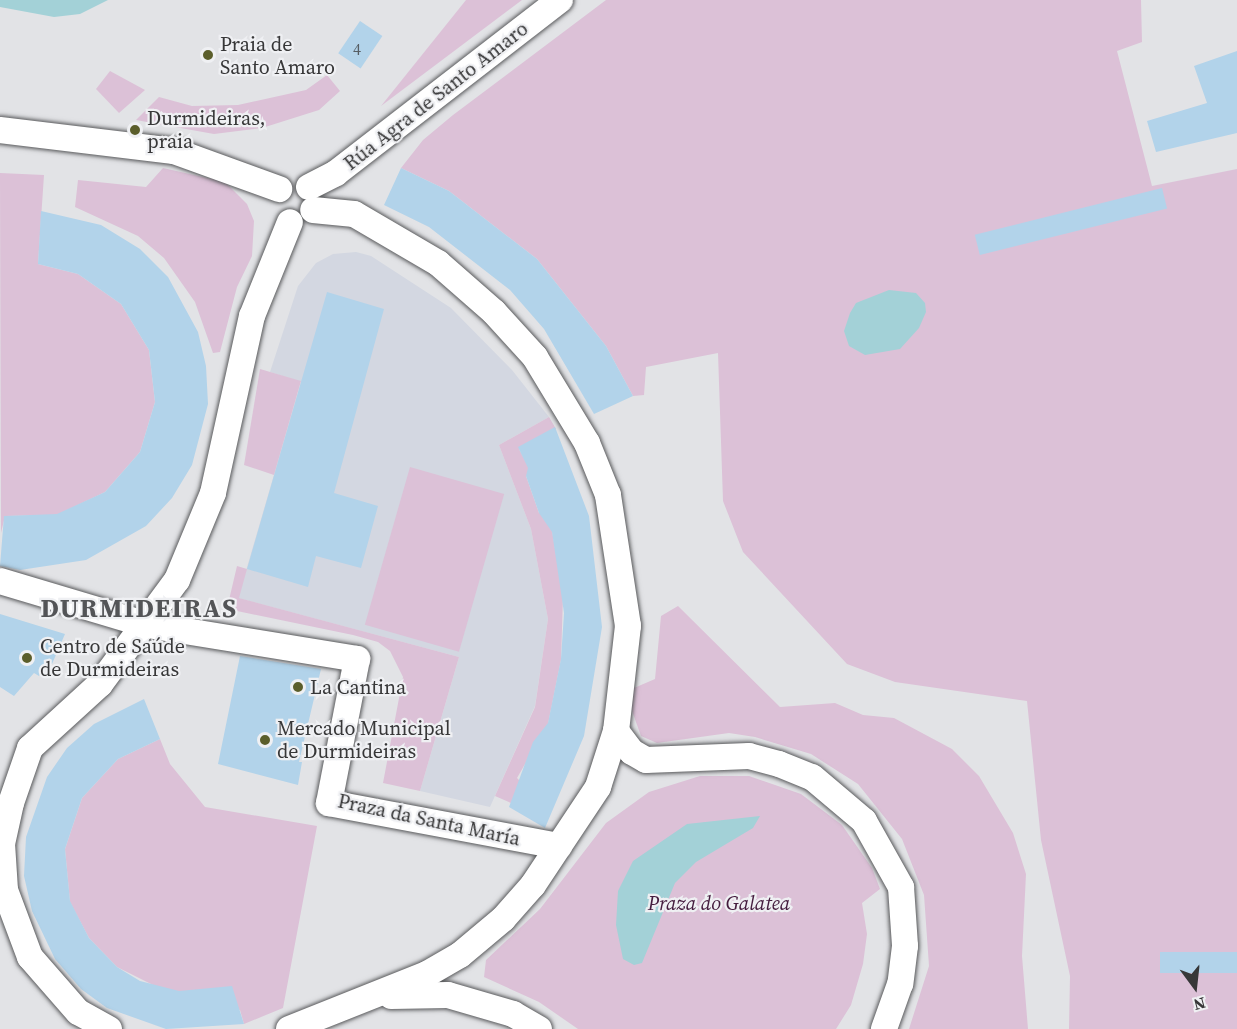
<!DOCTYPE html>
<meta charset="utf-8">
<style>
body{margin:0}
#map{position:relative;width:1237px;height:1029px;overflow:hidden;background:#e2e3e6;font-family:"Source Serif 4",serif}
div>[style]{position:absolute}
.built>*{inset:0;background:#d3d7e1}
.green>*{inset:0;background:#dcc1d7;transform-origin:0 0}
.water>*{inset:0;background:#a3d1d7}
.building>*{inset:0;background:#b2d3ea;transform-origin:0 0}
.roads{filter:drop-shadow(0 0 2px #595a5c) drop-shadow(0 0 2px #595a5c)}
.street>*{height:26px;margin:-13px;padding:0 13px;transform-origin:13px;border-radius:13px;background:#fff}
.dots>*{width:16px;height:16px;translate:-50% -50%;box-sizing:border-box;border:3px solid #eff0f3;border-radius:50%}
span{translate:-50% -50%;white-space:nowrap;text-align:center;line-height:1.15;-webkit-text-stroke:4.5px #eff0f3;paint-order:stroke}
.number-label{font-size:16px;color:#565e64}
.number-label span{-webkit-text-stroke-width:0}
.poi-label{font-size:20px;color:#373738}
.left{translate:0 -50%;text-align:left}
.street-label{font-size:20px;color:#373738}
.park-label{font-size:20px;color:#441c3e;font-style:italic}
.district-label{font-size:26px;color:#535457;font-weight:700;letter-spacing:1.5px}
.north{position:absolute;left:1165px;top:957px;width:60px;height:60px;-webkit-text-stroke:4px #eff0f3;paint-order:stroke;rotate:165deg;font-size:16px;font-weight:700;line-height:24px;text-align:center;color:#373738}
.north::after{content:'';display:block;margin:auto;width:21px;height:27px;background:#373738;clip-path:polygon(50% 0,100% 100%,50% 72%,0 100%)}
</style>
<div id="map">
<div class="built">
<i style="clip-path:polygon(356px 252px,371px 256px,451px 308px,512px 370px,549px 417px,499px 445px,531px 529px,548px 619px,535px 706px,490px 807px,420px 791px,459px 657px,238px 598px,301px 382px,270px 372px,298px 286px,316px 263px,333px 254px)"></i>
</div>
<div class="green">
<i style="clip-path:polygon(466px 0,522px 0,381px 106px)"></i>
<i style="clip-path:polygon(606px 0,1141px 0,1142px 42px,1117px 51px,1152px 186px,1237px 169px,1237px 1029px,1069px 1029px,1070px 976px,1041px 840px,1027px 701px,895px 682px,847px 664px,743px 552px,723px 501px,718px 353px,646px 367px,644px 395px,633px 396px,606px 346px,537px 259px,449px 191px,401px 168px,423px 140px,453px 115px)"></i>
<i style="clip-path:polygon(110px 71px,145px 90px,119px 113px,96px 89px)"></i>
<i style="clip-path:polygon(327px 75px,340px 91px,319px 110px,262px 128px,214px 134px,136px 120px,159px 97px,192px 106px,238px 105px,306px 90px)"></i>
<i style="clip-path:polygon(163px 168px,225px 182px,247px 204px,254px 221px,252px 256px,237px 287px,220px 352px,213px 353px,195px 302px,164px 258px,138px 236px,75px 207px,78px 180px,146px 187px)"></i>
<i style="clip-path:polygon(0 173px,44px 175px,38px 264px,78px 274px,121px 304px,149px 350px,155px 402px,140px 452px,105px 492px,57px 515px,5px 516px,1px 533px)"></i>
<i style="clip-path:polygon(260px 369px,301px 381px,274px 475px,244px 465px)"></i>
<i style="clip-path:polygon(549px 417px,556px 429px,519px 449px,531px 472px,526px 476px,539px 513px,545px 513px,552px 530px,563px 597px,561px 660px,548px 724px,517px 778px,521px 782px,511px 803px,495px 796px,535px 707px,548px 619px,531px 529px,499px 445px)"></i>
<i style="left:410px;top:467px;width:98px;height:164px;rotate:16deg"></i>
<i style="clip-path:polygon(237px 566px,247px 569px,239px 598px,459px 657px,420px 791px,383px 783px,403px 677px,390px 651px,378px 642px,353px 635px,237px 611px,229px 600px)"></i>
<i style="clip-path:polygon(678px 606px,780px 707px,835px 703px,863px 715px,894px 718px,952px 749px,979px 776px,1013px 833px,1026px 874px,1022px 956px,1028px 1029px,909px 1029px,929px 966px,924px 895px,902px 839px,858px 784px,811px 754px,755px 737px,729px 733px,657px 743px,641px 736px,631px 708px,634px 688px,655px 679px,661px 616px)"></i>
<i style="clip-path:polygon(160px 739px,170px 764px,205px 807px,317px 826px,283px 1008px,244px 1024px,240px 1010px,153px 985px,117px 967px,89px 938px,70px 902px,65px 849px,82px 798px,118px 759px)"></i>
<i style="clip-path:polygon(700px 776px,749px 776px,801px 794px,842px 825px,872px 868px,880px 889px,862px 903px,867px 934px,863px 964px,851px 1005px,836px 1029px,578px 1029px,539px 1002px,484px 977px,486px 960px,540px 909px,606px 823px,649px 792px)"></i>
</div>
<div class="water">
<i style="clip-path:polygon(0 0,108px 0,80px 14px,54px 17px,0 7px)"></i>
<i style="clip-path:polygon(889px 290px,916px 293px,925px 303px,926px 312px,919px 328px,900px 349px,865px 355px,849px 346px,844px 331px,850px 313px,856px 303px)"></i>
<i style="clip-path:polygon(760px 816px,753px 828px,696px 862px,675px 883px,642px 963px,634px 965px,623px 959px,616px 925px,618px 891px,633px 861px,687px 824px)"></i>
</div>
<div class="building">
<i style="left:360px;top:21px;width:27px;height:39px;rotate:34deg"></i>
<i style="clip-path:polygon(1237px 51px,1237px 133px,1156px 152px,1147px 121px,1207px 103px,1194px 66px)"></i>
<i style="clip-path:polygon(401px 168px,449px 191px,537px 259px,606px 346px,633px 396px,594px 414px,544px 329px,510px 290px,429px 227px,384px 205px)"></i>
<i style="left:1162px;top:188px;width:21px;height:193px;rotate:76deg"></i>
<i style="clip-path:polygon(41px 211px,101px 225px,140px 249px,168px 277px,198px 332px,206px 366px,208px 404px,192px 465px,172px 498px,146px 526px,86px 560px,20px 570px,0 566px,4px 516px,57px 514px,105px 492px,140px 452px,155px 402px,149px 350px,121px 304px,78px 274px,38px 264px)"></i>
<i style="clip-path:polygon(327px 292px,384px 309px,334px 493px,378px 506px,361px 568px,316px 556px,308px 587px,247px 569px)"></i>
<i style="clip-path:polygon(555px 427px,589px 516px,602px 627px,584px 736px,545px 828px,509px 807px,533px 742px,548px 723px,561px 659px,564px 613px,552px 532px,539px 513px,526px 476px,528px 468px,518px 447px)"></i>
<i style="clip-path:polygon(0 614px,65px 634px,52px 664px,46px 662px,39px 676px,34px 673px,14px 696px,0 687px)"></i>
<i style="clip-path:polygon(240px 656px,321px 669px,299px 762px,302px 762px,298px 785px,218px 764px)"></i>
<i style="clip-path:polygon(144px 699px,160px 739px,118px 759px,82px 798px,65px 849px,70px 901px,89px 938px,117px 967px,140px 981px,179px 991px,232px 986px,244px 1024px,166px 1029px,107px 1008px,81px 989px,55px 959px,32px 911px,24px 876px,26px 837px,47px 777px,67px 748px,94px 724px)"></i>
<i style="left:1237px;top:952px;width:21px;height:77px;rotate:90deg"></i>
</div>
<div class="roads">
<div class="street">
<i style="left:0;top:130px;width:175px;rotate:6.9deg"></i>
<i style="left:174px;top:151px;width:112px;rotate:19.9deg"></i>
<i style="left:309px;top:187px;width:30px;rotate:-27deg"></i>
<i style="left:336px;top:173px;width:283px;rotate:-37.7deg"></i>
<i style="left:0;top:581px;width:154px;rotate:16.6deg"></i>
<i style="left:148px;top:625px;width:212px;rotate:9.2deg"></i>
<i style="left:357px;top:659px;width:147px;rotate:101deg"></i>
<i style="left:329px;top:803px;width:234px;rotate:10.6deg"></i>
<i style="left:616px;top:731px;width:26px;rotate:53deg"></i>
<i style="left:632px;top:752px;width:16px;rotate:30deg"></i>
<i style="left:646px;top:760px;width:103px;rotate:-2.2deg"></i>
<i style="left:749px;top:756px;width:31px;rotate:15deg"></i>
<i style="left:779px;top:764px;width:35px;rotate:22deg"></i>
<i style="left:812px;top:777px;width:68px;rotate:40.2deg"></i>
<i style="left:864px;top:821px;width:76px;rotate:60.7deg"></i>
<i style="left:901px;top:887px;width:59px;rotate:86.1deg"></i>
<i style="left:905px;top:946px;width:38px;rotate:97deg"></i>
<i style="left:900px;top:984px;width:48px;rotate:109.6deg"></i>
<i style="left:391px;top:996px;width:57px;rotate:-1deg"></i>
<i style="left:448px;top:995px;width:68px;rotate:16.3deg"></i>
<i style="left:513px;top:1014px;width:30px;rotate:30deg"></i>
<i style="left:109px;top:1029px;width:35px;rotate:-151deg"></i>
<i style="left:78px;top:1012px;width:73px;rotate:-131.1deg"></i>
<i style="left:30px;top:957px;width:72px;rotate:-110.5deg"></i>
<i style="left:5px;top:890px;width:46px;rotate:-93.7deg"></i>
<i style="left:2px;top:844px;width:42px;rotate:-77.6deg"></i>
<i style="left:11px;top:803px;width:58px;rotate:-70.9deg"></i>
<i style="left:30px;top:748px;width:95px;rotate:-42.4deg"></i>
<i style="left:100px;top:684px;width:129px;rotate:-53.5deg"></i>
<i style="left:177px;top:580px;width:94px;rotate:-67.5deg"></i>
<i style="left:213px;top:493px;width:181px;rotate:-77.6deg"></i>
<i style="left:252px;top:316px;width:101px;rotate:-68deg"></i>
<i style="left:289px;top:1029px;width:149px;rotate:-21.7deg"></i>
<i style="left:427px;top:974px;width:38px;rotate:-30deg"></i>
<i style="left:460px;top:955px;width:56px;rotate:-39.9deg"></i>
<i style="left:503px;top:919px;width:45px;rotate:-48.6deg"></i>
<i style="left:533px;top:885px;width:118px;rotate:-56.4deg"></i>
<i style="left:598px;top:787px;width:59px;rotate:-72.2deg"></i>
<i style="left:616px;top:731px;width:106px;rotate:-83.5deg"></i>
<i style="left:628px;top:626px;width:133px;rotate:-98.7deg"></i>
<i style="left:608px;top:495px;width:56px;rotate:-112deg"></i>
<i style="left:587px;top:443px;width:100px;rotate:-121.2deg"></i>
<i style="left:535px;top:357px;width:61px;rotate:-132.3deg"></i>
<i style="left:494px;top:312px;width:74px;rotate:-138.8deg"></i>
<i style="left:438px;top:263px;width:97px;rotate:-149.7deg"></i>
<i style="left:354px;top:214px;width:41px;rotate:-174.4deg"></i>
</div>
</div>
<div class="dots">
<i style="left:208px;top:55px;background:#5b5e2b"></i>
<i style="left:135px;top:130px;background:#5b5e2b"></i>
<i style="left:27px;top:658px;background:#5b5e2b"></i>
<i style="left:298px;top:687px;background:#5b5e2b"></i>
<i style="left:265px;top:740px;background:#5b5e2b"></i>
</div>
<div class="number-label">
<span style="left:357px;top:49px">4</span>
</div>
<div class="poi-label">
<span class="left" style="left:220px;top:56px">Praia de<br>Santo Amaro</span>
<span class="left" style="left:147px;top:130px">Durmideiras,<br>praia</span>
<span class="left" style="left:40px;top:658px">Centro de Saúde<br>de Durmideiras</span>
<span class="left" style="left:310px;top:687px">La Cantina</span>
<span class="left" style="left:277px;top:740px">Mercado Municipal<br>de Durmideiras</span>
</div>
<div class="street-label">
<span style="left:436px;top:96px;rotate:-38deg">Rúa Agra de Santo Amaro</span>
<span style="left:429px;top:820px;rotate:12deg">Praza da Santa María</span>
</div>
<div class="park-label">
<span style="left:719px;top:903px">Praza do Galatea</span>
</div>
<div class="district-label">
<span style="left:139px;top:609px">DURMIDEIRAS</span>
</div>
<div class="north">N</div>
</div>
